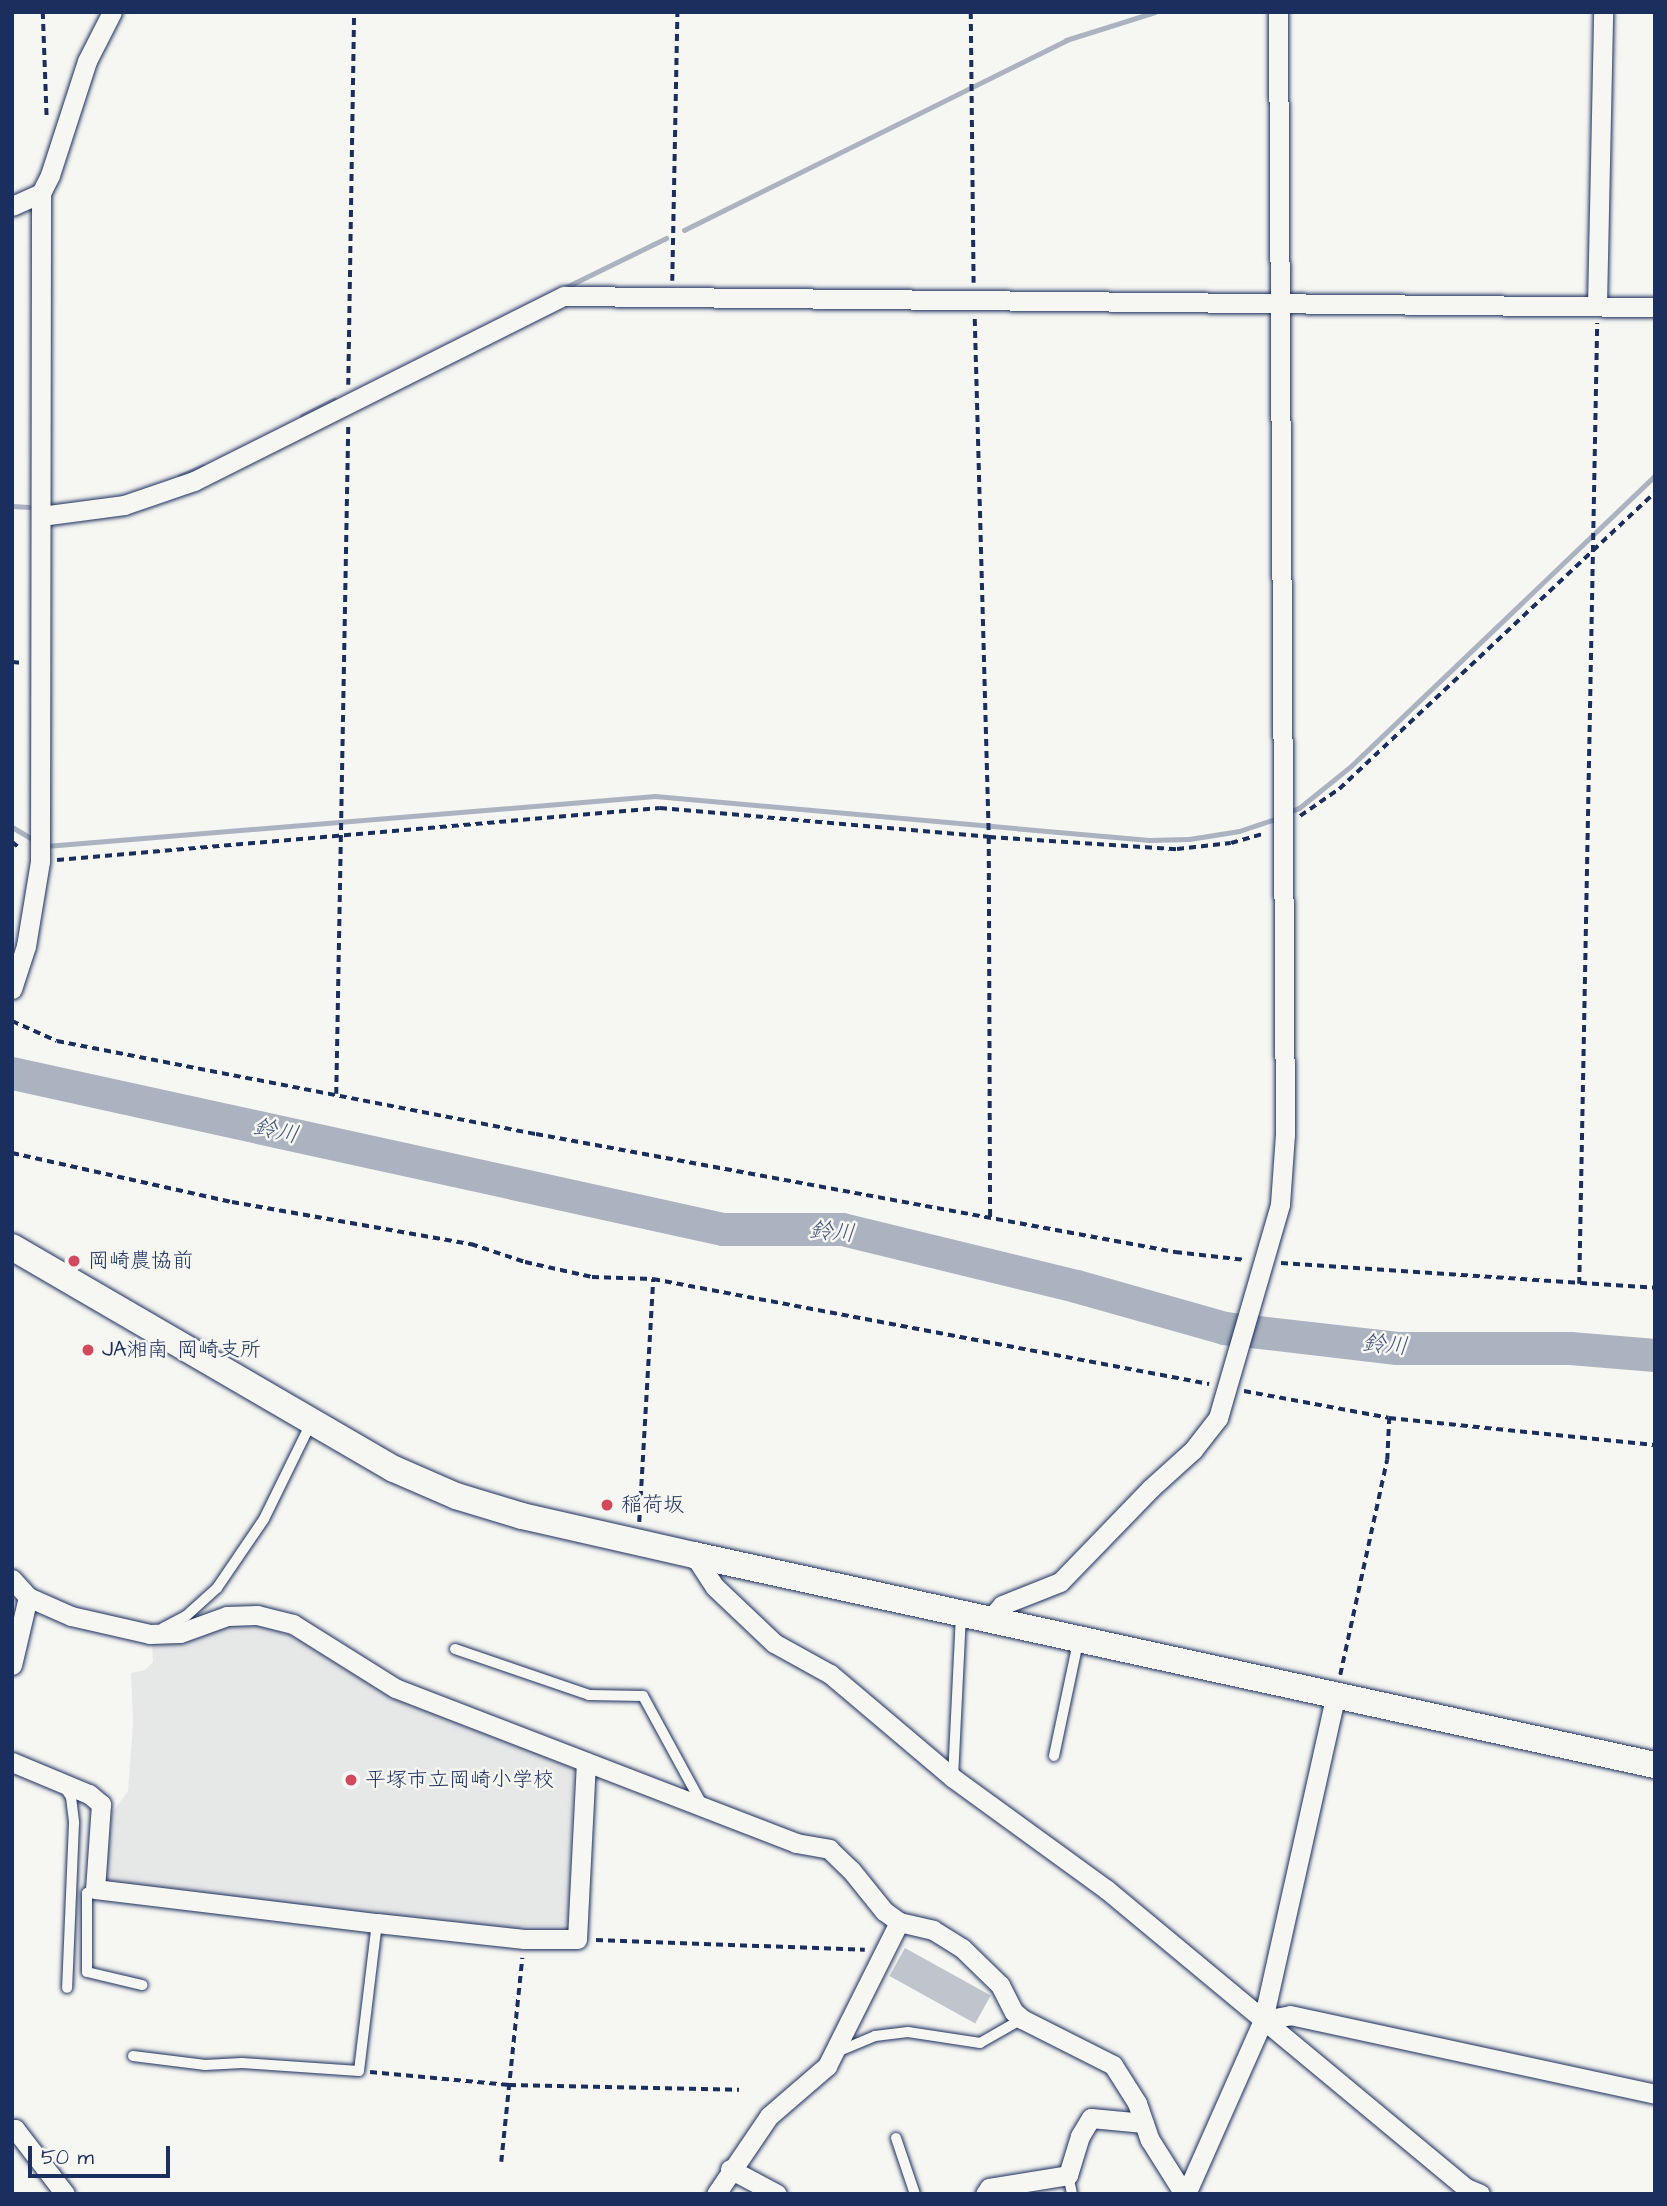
<!DOCTYPE html>
<meta charset="utf-8">
<style>
body{margin:0}
#map{position:relative;width:1667px;height:2206px;overflow:hidden;background:#f6f6f2;font-family:"Architects Daughter","Klee One",sans-serif}
div>[style]{position:absolute}
.built>*{inset:0;background:#e6e7e7}
.stream>*{height:5px;margin:-2.5px;padding:0 2.5px;transform-origin:2.5px;border-radius:2.5px;background:#abb2c0}
.river>*{height:33px;margin:-16.5px;padding:0 16.5px;transform-origin:16.5px;border-radius:16.5px;background:#abb2c0}
.building>*{inset:0;background:#c0c4cd;transform-origin:0 0}
.path>*{height:3.5px;margin-top:-1.75px;transform-origin:0;background:repeating-linear-gradient(90deg,#1b2f5e 0 7px,transparent 0 12px)}
.roads{filter:drop-shadow(0 0 2px #1b2f5e) drop-shadow(0 0 2px #1b2f5e)}
.lane>*{height:10px;margin:-5px;padding:0 5px;transform-origin:5px;border-radius:5px;background:#f6f6f2}
.street>*{height:19px;margin:-9.5px;padding:0 9.5px;transform-origin:9.5px;border-radius:9.5px;background:#f6f6f2}
.secondary>*{height:26px;margin:-13px;padding:0 13px;transform-origin:13px;border-radius:13px;background:#f6f6f2}
.dots>*{width:19px;height:19px;translate:-50% -50%;box-sizing:border-box;border:4px solid #f6f6f2;border-radius:50%}
span{translate:-50% -50%;white-space:nowrap;text-align:center;line-height:1.15;-webkit-text-stroke:5px #f6f6f2;paint-order:stroke}
.poi-label{font-size:21px;color:#1b2f5e}
.left{translate:0 -50%;text-align:left}
.water-label{font-size:23px;color:#46567b;font-style:italic}
.frame{position:absolute;inset:0;border:14px solid #1b2f5e;pointer-events:none}
.scale{position:absolute;left:28px;top:2146px;width:142px;height:32px;box-sizing:border-box;border:4px solid #1b2f5e;border-top:0;padding-left:9px;font-size:21px;line-height:24px;white-space:nowrap;color:#1b2f5e;-webkit-text-stroke:5px #f6f6f2;paint-order:stroke}
</style>
<div id="map">
<div class="built">
<i style="clip-path:polygon(229px 1624px,254px 1624px,293px 1636px,385px 1694px,569px 1765px,574px 1770px,568px 1922px,563px 1926px,522px 1926px,511px 1935px,102px 1882px,101px 1828px,128px 1791px,133px 1723px,131px 1673px,145px 1670px,153px 1662px,152px 1643px)"></i>
</div>
<div class="stream">
<i style="left:684px;top:230px;width:427px;rotate:-26.4deg"></i>
<i style="left:1066px;top:40px;width:93px;rotate:-17.5deg"></i>
<i style="left:562px;top:289px;width:116px;rotate:-26.1deg"></i>
<i style="left:302px;top:416px;width:36px;rotate:-27deg"></i>
<i style="left:180px;top:476px;width:25px;rotate:-23deg"></i>
<i style="left:12px;top:506px;width:17px;rotate:3deg"></i>
<i style="left:1287px;top:813px;width:13px;rotate:-23deg"></i>
<i style="left:1299px;top:808px;width:67px;rotate:-38.9deg"></i>
<i style="left:1351px;top:766px;width:421px;rotate:-43.7deg"></i>
<i style="left:12px;top:827px;width:29px;rotate:31deg"></i>
<i style="left:46px;top:846px;width:611px;rotate:-4.69deg"></i>
<i style="left:655px;top:796px;width:496px;rotate:5.1deg"></i>
<i style="left:1149px;top:840px;width:40px;rotate:-1.4deg"></i>
<i style="left:1189px;top:839px;width:51px;rotate:-9.1deg"></i>
<i style="left:1239px;top:831px;width:41px;rotate:-18.4deg"></i>
</div>
<div class="river">
<i style="left:12px;top:1073px;width:728px;rotate:12.38deg"></i>
<i style="left:723px;top:1229px;width:119px"></i>
<i style="left:842px;top:1229px;width:241px;rotate:13.7deg"></i>
<i style="left:1076px;top:1286px;width:154px;rotate:15.8deg"></i>
<i style="left:1224px;top:1328px;width:174px;rotate:6.6deg"></i>
<i style="left:1397px;top:1348px;width:173px"></i>
<i style="left:1570px;top:1348px;width:85px;rotate:4.7deg"></i>
</div>
<div class="building">
<i style="left:905px;top:1948px;width:98px;height:32px;rotate:29deg"></i>
</div>
<div class="path">
<i style="left:43px;top:12px;width:107px;rotate:87.9deg"></i>
<i style="left:971px;top:12px;width:271px;rotate:89.4deg"></i>
<i style="left:672px;top:281px;width:269px;rotate:-88.9deg"></i>
<i style="left:975px;top:319px;width:518px;rotate:88.45deg"></i>
<i style="left:989px;top:837px;width:380px;rotate:89.8deg"></i>
<i style="left:348px;top:385px;width:373px;rotate:-89.1deg"></i>
<i style="left:12px;top:662px;width:12px;rotate:5deg"></i>
<i style="left:1300px;top:816px;width:47px;rotate:-34.7deg"></i>
<i style="left:1339px;top:789px;width:434px;rotate:-43.2deg"></i>
<i style="left:12px;top:842px;width:11px;rotate:38deg"></i>
<i style="left:57px;top:860px;width:605px;rotate:-4.93deg"></i>
<i style="left:660px;top:808px;width:330px;rotate:5deg"></i>
<i style="left:989px;top:837px;width:188px;rotate:3.7deg"></i>
<i style="left:1177px;top:849px;width:54px;rotate:-6.3deg"></i>
<i style="left:1231px;top:843px;width:35px;rotate:-16deg"></i>
<i style="left:12px;top:1021px;width:49px;rotate:24deg"></i>
<i style="left:57px;top:1041px;width:488px;rotate:11deg"></i>
<i style="left:536px;top:1134px;width:650px;rotate:10.46deg"></i>
<i style="left:1175px;top:1252px;width:71px;rotate:6.4deg"></i>
<i style="left:336px;top:1094px;width:670px;rotate:-88.97deg"></i>
<i style="left:12px;top:1153px;width:225px;rotate:12.6deg"></i>
<i style="left:232px;top:1202px;width:243px;rotate:10deg"></i>
<i style="left:471px;top:1244px;width:57px;rotate:18.4deg"></i>
<i style="left:525px;top:1262px;width:69px;rotate:12.6deg"></i>
<i style="left:592px;top:1277px;width:61px;rotate:1.9deg"></i>
<i style="left:653px;top:1279px;width:566px;rotate:10.69deg"></i>
<i style="left:1281px;top:1263px;width:375px;rotate:3.8deg"></i>
<i style="left:1579px;top:1284px;width:961px;rotate:-88.93deg"></i>
<i style="left:1244px;top:1391px;width:147px;rotate:10.5deg"></i>
<i style="left:1389px;top:1418px;width:267px;rotate:5.8deg"></i>
<i style="left:639px;top:1522px;width:243px;rotate:-86.7deg"></i>
<i style="left:1340px;top:1675px;width:220px;rotate:-77.7deg"></i>
<i style="left:1387px;top:1460px;width:42px;rotate:-87.3deg"></i>
<i style="left:596px;top:1940px;width:269px;rotate:2.1deg"></i>
<i style="left:370px;top:2072px;width:140px;rotate:5.3deg"></i>
<i style="left:509px;top:2085px;width:230px;rotate:1.2deg"></i>
<i style="left:501px;top:2162px;width:205px;rotate:-84.1deg"></i>
</div>
<div class="roads">
<div class="lane">
<i style="left:163px;top:1628px;width:26px;rotate:-28deg"></i>
<i style="left:186px;top:1616px;width:42px;rotate:-42.1deg"></i>
<i style="left:217px;top:1588px;width:83px;rotate:-55.7deg"></i>
<i style="left:264px;top:1519px;width:107px;rotate:-63.9deg"></i>
<i style="left:455px;top:1649px;width:142px;rotate:18.9deg"></i>
<i style="left:589px;top:1695px;width:54px;rotate:1.1deg"></i>
<i style="left:643px;top:1696px;width:123px;rotate:61.4deg"></i>
<i style="left:1054px;top:1756px;width:116px;rotate:-78.1deg"></i>
<i style="left:953px;top:1778px;width:163px;rotate:-87.2deg"></i>
<i style="left:65px;top:1788px;width:11px;rotate:56deg"></i>
<i style="left:71px;top:1797px;width:26px;rotate:83deg"></i>
<i style="left:74px;top:1823px;width:165px;rotate:92.4deg"></i>
<i style="left:95px;top:1889px;width:9px;rotate:153deg"></i>
<i style="left:87px;top:1893px;width:79px;rotate:90deg"></i>
<i style="left:87px;top:1972px;width:57px;rotate:13.3deg"></i>
<i style="left:837px;top:2052px;width:41px;rotate:-22.8deg"></i>
<i style="left:875px;top:2036px;width:33px;rotate:-7deg"></i>
<i style="left:908px;top:2032px;width:73px;rotate:8.7deg"></i>
<i style="left:980px;top:2043px;width:48px;rotate:-29.7deg"></i>
<i style="left:133px;top:2056px;width:73px;rotate:7.1deg"></i>
<i style="left:205px;top:2065px;width:37px;rotate:-3deg"></i>
<i style="left:242px;top:2063px;width:117px;rotate:3.9deg"></i>
<i style="left:359px;top:2071px;width:149px;rotate:-83.1deg"></i>
<i style="left:896px;top:2138px;width:59px;rotate:71.3deg"></i>
<i style="left:1068px;top:2175px;width:19px;rotate:78deg"></i>
</div>
<div class="street">
<i style="left:12px;top:206px;width:32px;rotate:-24deg"></i>
<i style="left:1597px;top:306px;width:294px;rotate:-88.8deg"></i>
<i style="left:41px;top:516px;width:84px;rotate:-7.5deg"></i>
<i style="left:124px;top:505px;width:74px;rotate:-18.9deg"></i>
<i style="left:194px;top:481px;width:414px;rotate:-26.6deg"></i>
<i style="left:564px;top:296px;width:1091px;rotate:0.58deg"></i>
<i style="left:12px;top:989px;width:45px;rotate:-72deg"></i>
<i style="left:26px;top:946px;width:86px;rotate:-80.6deg"></i>
<i style="left:40px;top:861px;width:668px;rotate:-89.91deg"></i>
<i style="left:41px;top:193px;width:20px;rotate:-63deg"></i>
<i style="left:50px;top:175px;width:120px;rotate:-72deg"></i>
<i style="left:87px;top:61px;width:55px;rotate:-63deg"></i>
<i style="left:694px;top:1555px;width:38px;rotate:57deg"></i>
<i style="left:715px;top:1587px;width:81px;rotate:43.5deg"></i>
<i style="left:774px;top:1643px;width:64px;rotate:29deg"></i>
<i style="left:830px;top:1674px;width:161px;rotate:40.2deg"></i>
<i style="left:953px;top:1778px;width:189px;rotate:36deg"></i>
<i style="left:1106px;top:1889px;width:468px;rotate:39.7deg"></i>
<i style="left:1466px;top:2188px;width:15px;rotate:23deg"></i>
<i style="left:12px;top:1579px;width:24px;rotate:48deg"></i>
<i style="left:28px;top:1597px;width:47px;rotate:23.8deg"></i>
<i style="left:71px;top:1616px;width:81px;rotate:12.8deg"></i>
<i style="left:150px;top:1634px;width:30px;rotate:-2deg"></i>
<i style="left:180px;top:1633px;width:50px;rotate:-19.9deg"></i>
<i style="left:227px;top:1616px;width:30px;rotate:-2deg"></i>
<i style="left:257px;top:1615px;width:37px;rotate:14deg"></i>
<i style="left:293px;top:1624px;width:120px;rotate:32.1deg"></i>
<i style="left:395px;top:1688px;width:430px;rotate:21.1deg"></i>
<i style="left:796px;top:1843px;width:34px;rotate:10deg"></i>
<i style="left:829px;top:1849px;width:30px;rotate:44deg"></i>
<i style="left:851px;top:1870px;width:53px;rotate:51.2deg"></i>
<i style="left:884px;top:1911px;width:19px;rotate:36deg"></i>
<i style="left:899px;top:1922px;width:35px;rotate:13deg"></i>
<i style="left:933px;top:1930px;width:34px;rotate:32deg"></i>
<i style="left:962px;top:1948px;width:53px;rotate:44.2deg"></i>
<i style="left:1000px;top:1985px;width:30px;rotate:63deg"></i>
<i style="left:1014px;top:2012px;width:11px;rotate:41deg"></i>
<i style="left:1022px;top:2019px;width:102px;rotate:26.8deg"></i>
<i style="left:1113px;top:2065px;width:45px;rotate:57.7deg"></i>
<i style="left:1137px;top:2103px;width:39px;rotate:71deg"></i>
<i style="left:1150px;top:2140px;width:64px;rotate:57.8deg"></i>
<i style="left:990px;top:1619px;width:18px;rotate:-49deg"></i>
<i style="left:1002px;top:1605px;width:62px;rotate:-21.6deg"></i>
<i style="left:1060px;top:1582px;width:131px;rotate:-45.9deg"></i>
<i style="left:1151px;top:1488px;width:57px;rotate:-42.1deg"></i>
<i style="left:1193px;top:1450px;width:41px;rotate:-52deg"></i>
<i style="left:1218px;top:1418px;width:223px;rotate:-73.8deg"></i>
<i style="left:1280px;top:1204px;width:69px;rotate:-85.9deg"></i>
<i style="left:1285px;top:1135px;width:1123px;rotate:-90.36deg"></i>
<i style="left:12px;top:1665px;width:70px;rotate:-76.8deg"></i>
<i style="left:12px;top:1762px;width:83px;rotate:22.6deg"></i>
<i style="left:89px;top:1794px;width:16px;rotate:40deg"></i>
<i style="left:101px;top:1804px;width:85px;rotate:94deg"></i>
<i style="left:95px;top:1889px;width:284px;rotate:6.9deg"></i>
<i style="left:377px;top:1923px;width:148px;rotate:6.2deg"></i>
<i style="left:524px;top:1939px;width:53px"></i>
<i style="left:577px;top:1939px;width:177px;rotate:-87.1deg"></i>
<i style="left:1263px;top:2020px;width:27px;rotate:-10deg"></i>
<i style="left:1290px;top:2015px;width:373px;rotate:12.2deg"></i>
<i style="left:12px;top:2129px;width:3px"></i>
<i style="left:15px;top:2129px;width:82px;rotate:52.4deg"></i>
<i style="left:730px;top:2169px;width:53px;rotate:28deg"></i>
<i style="left:716px;top:2194px;width:94px;rotate:-55.8deg"></i>
<i style="left:769px;top:2116px;width:77px;rotate:-40.8deg"></i>
<i style="left:827px;top:2066px;width:161px;rotate:-63.4deg"></i>
<i style="left:985px;top:2194px;width:7px;rotate:-56deg"></i>
<i style="left:989px;top:2188px;width:80px;rotate:-9.3deg"></i>
<i style="left:1068px;top:2175px;width:41px;rotate:-72.9deg"></i>
<i style="left:1080px;top:2136px;width:21px;rotate:-59deg"></i>
<i style="left:1091px;top:2118px;width:53px;rotate:5.4deg"></i>
<i style="left:1186px;top:2194px;width:190px;rotate:-66.1deg"></i>
<i style="left:1263px;top:2020px;width:334px;rotate:-77.4deg"></i>
</div>
<div class="secondary">
<i style="left:12px;top:1247px;width:442px;rotate:30.2deg"></i>
<i style="left:394px;top:1469px;width:68px;rotate:23.5deg"></i>
<i style="left:456px;top:1496px;width:69px;rotate:16.9deg"></i>
<i style="left:522px;top:1516px;width:176px;rotate:12.8deg"></i>
<i style="left:694px;top:1555px;width:984px;rotate:12.33deg"></i>
</div>
</div>
<div class="dots">
<i style="left:74px;top:1261px;background:#d1495b"></i>
<i style="left:88px;top:1350px;background:#d1495b"></i>
<i style="left:607px;top:1505px;background:#d1495b"></i>
<i style="left:351px;top:1780px;background:#d1495b"></i>
</div>
<div class="poi-label">
<span class="left" style="left:88px;top:1261px">岡崎農協前</span>
<span class="left" style="left:102px;top:1350px">JA湘南 岡崎支所</span>
<span class="left" style="left:621px;top:1505px">稲荷坂</span>
<span class="left" style="left:365px;top:1780px">平塚市立岡崎小学校</span>
</div>
<div class="water-label">
<span style="left:276px;top:1131px;rotate:12deg">鈴川</span>
<span style="left:832px;top:1232px;rotate:5deg">鈴川</span>
<span style="left:1385px;top:1345px;rotate:5deg">鈴川</span>
</div>
<div class="frame"></div>
<div class="scale">50 m</div>
</div>
